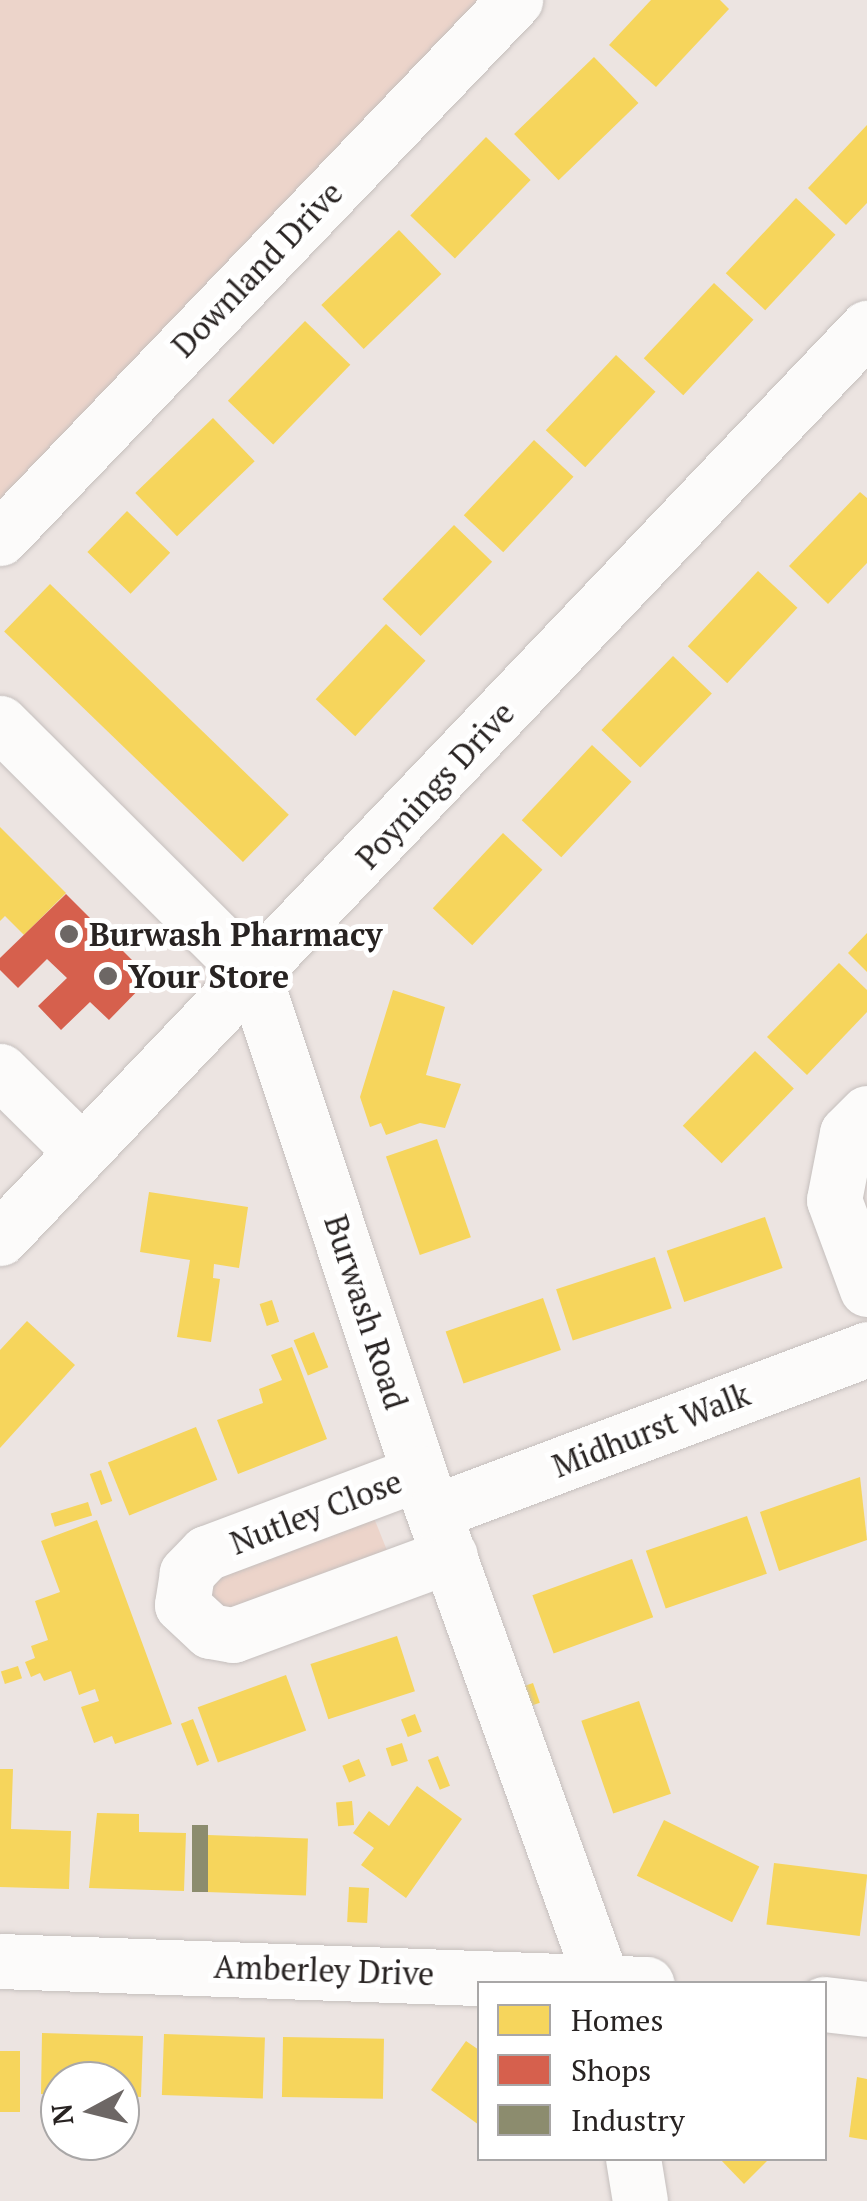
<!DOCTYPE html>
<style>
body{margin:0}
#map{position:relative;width:867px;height:2201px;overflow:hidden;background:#ece4e1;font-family:"PT Serif",serif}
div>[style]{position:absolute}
.green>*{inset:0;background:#ecd4ca}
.homes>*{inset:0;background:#f6d55c;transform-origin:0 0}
.shops>*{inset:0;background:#d6604d}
.industry>*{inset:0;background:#8c8c6e;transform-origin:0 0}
.roads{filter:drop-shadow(0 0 2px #c5bfbd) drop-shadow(0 0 2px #c5bfbd)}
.minor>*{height:55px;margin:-27.5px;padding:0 27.5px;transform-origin:27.5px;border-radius:27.5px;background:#fcfbfa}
.dots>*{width:28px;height:28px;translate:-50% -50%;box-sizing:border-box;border:5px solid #fff;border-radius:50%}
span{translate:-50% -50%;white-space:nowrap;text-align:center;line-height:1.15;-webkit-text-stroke:10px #fff;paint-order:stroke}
.street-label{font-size:32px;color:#282322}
.poi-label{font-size:32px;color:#282322;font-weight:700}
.left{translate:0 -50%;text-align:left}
.legend{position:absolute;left:477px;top:1981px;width:350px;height:180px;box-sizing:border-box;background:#fff;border:2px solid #a9a7a7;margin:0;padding:12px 18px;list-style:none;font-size:30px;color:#282322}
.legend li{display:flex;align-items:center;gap:20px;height:50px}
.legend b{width:50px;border:2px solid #a9a7a7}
.north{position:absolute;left:40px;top:2061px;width:100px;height:100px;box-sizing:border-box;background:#fff;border:2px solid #a9a7a7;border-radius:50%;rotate:263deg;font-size:28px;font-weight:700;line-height:40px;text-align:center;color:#282322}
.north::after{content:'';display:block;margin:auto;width:35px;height:45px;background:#6d6765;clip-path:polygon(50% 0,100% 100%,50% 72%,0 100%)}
</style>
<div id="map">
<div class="green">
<i style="clip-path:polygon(0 0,497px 0,0 535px)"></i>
<i style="clip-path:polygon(372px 1513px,388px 1553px,226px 1612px,204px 1599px,212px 1572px)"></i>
</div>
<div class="homes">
<i style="clip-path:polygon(651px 0,720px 0,729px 9px,656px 87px,609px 45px)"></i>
<i style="left:594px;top:57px;width:64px;height:111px;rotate:46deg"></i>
<i style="clip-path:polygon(867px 125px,867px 203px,846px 225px,808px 188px)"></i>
<i style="left:486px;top:137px;width:62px;height:109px;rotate:44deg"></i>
<i style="left:796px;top:198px;width:54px;height:103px;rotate:43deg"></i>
<i style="left:399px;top:230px;width:61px;height:108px;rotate:46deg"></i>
<i style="left:714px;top:283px;width:54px;height:103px;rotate:43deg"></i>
<i style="left:305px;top:321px;width:63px;height:111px;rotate:44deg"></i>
<i style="left:616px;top:355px;width:54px;height:103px;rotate:43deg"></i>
<i style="left:213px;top:418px;width:60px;height:108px;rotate:46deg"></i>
<i style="left:534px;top:440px;width:54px;height:103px;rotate:43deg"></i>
<i style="clip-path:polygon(860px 492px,867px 498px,867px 563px,828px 604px,789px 566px)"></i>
<i style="left:127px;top:511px;width:60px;height:57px;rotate:44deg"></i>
<i style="left:454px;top:525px;width:53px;height:103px;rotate:44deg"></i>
<i style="left:758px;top:571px;width:54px;height:103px;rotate:43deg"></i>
<i style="left:50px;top:584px;width:332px;height:66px;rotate:44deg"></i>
<i style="left:386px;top:624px;width:54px;height:103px;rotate:43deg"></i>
<i style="left:673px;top:656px;width:54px;height:103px;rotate:44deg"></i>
<i style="left:592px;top:745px;width:54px;height:103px;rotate:43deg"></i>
<i style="clip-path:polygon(0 827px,66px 893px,24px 935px,5px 916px,0 921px)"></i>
<i style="left:503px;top:833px;width:54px;height:103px;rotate:43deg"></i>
<i style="clip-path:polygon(867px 933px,867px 972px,848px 953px)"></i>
<i style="clip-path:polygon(839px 963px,867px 990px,867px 1012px,807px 1075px,767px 1037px)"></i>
<i style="clip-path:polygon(393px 990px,445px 1007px,426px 1075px,461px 1084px,445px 1128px,420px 1123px,386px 1135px,381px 1123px,370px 1127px,360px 1097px)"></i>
<i style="left:755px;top:1051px;width:54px;height:104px;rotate:44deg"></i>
<i style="left:437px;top:1139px;width:104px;height:54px;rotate:71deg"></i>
<i style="clip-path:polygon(149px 1192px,248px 1207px,239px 1268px,214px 1264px,213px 1278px,220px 1279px,211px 1342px,177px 1337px,190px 1260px,140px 1252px)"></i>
<i style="left:765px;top:1217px;width:54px;height:104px;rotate:71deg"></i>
<i style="left:655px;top:1257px;width:54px;height:104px;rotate:72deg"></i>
<i style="left:543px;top:1298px;width:55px;height:103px;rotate:71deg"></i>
<i style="left:272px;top:1300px;width:23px;height:13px;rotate:72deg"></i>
<i style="clip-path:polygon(27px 1321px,75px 1365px,0 1448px,0 1350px)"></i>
<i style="left:314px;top:1332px;width:38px;height:22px;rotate:68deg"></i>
<i style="clip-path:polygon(292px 1347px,327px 1439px,238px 1474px,217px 1420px,263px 1403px,259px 1389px,282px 1380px,271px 1355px)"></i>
<i style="left:196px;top:1427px;width:57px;height:95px;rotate:68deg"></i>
<i style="left:101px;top:1470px;width:33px;height:12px;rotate:70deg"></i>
<i style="clip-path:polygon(860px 1477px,867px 1540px,779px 1571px,760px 1512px)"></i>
<i style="left:88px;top:1502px;width:14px;height:39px;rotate:73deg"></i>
<i style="left:747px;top:1516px;width:61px;height:107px;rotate:71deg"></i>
<i style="clip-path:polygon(97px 1520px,172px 1724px,115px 1744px,112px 1736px,94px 1743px,81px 1707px,99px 1701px,95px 1689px,79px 1695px,71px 1671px,44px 1681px,40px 1673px,31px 1677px,25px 1662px,35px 1658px,31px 1646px,48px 1640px,35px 1601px,60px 1592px,41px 1541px)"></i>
<i style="left:632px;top:1559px;width:62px;height:106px;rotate:70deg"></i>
<i style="left:397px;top:1636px;width:58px;height:91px;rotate:72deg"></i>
<i style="left:18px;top:1666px;width:13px;height:18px;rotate:72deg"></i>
<i style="left:286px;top:1675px;width:59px;height:94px;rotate:70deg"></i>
<i style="left:533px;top:1683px;width:21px;height:9px;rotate:71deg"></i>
<i style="left:639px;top:1701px;width:98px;height:61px;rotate:71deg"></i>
<i style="left:415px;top:1714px;width:19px;height:15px;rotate:69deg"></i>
<i style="left:193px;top:1719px;width:45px;height:13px;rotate:69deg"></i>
<i style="left:402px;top:1743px;width:19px;height:17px;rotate:72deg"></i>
<i style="left:438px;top:1756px;width:32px;height:11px;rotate:68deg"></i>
<i style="left:359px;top:1759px;width:18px;height:18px;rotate:68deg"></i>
<i style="clip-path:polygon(0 1769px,13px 1769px,11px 1829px,71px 1831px,69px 1889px,0 1887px)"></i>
<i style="clip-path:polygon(417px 1786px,462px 1819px,406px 1898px,361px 1865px,374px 1848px,353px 1833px,369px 1811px,389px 1826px)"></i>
<i style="left:352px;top:1801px;width:24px;height:16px;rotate:85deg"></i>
<i style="clip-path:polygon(97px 1813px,139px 1814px,139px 1832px,186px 1833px,184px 1891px,89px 1888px)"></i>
<i style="left:664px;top:1820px;width:106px;height:62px;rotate:26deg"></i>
<i style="left:208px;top:1835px;width:100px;height:57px;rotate:2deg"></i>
<i style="left:774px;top:1863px;width:94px;height:62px;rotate:7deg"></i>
<i style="left:349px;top:1887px;width:20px;height:35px;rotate:3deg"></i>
<i style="clip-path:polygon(42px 2033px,143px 2036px,141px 2097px,120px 2096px,120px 2081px,60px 2081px,60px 2095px,41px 2094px)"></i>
<i style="left:164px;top:2034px;width:101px;height:61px;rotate:2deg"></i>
<i style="left:283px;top:2037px;width:101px;height:60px;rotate:1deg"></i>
<i style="clip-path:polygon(466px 2041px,479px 2050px,479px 2125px,431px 2090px)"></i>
<i style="left:0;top:2051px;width:20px;height:61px"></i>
<i style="clip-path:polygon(857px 2077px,867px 2079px,867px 2140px,849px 2137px)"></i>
<i style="clip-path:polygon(719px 2158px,770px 2158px,744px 2184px)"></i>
</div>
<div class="shops">
<i style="clip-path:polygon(66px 894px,150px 978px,109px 1020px,90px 1002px,61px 1030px,38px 1006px,67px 978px,47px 959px,18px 988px,0 970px,0 958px)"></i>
</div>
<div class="industry">
<i style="left:192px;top:1825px;width:16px;height:67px"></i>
</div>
<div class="roads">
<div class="minor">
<i style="left:0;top:538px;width:745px;rotate:-46.25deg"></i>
<i style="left:0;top:723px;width:359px;rotate:44.9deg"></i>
<i style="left:254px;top:976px;width:524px;rotate:71.63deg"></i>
<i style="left:419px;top:1473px;width:543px;rotate:70.2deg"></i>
<i style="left:0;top:1071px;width:114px;rotate:44.6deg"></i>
<i style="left:867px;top:1113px;width:28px;rotate:135deg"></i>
<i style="left:847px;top:1133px;width:68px;rotate:101deg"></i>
<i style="left:834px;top:1200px;width:95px;rotate:69.7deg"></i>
<i style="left:0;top:1238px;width:1257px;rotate:-46.39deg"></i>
<i style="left:419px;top:1473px;width:228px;rotate:159.4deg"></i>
<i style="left:206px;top:1553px;width:28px;rotate:134deg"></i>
<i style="left:187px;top:1573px;width:32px;rotate:99deg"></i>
<i style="left:182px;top:1605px;width:38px;rotate:43deg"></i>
<i style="left:210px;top:1631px;width:23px;rotate:10deg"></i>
<i style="left:233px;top:1635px;width:231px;rotate:-20.2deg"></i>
<i style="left:434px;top:1512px;width:463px;rotate:-20.6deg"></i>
<i style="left:0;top:1961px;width:647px;rotate:2.04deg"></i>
<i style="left:824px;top:2004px;width:43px;rotate:6.6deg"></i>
<i style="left:633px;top:2158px;width:44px;rotate:80.8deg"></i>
</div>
</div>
<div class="dots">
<i style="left:69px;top:934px;background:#6d6765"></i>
<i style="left:108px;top:976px;background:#6d6765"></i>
</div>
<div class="street-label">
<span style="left:257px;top:269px;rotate:-46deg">Downland Drive</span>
<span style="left:435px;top:785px;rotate:-47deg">Poynings Drive</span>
<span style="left:366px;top:1312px;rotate:72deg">Burwash Road</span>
<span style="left:651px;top:1430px;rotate:-21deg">Midhurst Walk</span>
<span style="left:316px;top:1512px;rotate:-21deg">Nutley Close</span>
<span style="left:324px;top:1970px;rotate:2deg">Amberley Drive</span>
</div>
<div class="poi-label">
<span class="left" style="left:89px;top:934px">Burwash Pharmacy</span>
<span class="left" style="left:128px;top:976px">Your Store</span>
</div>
<ul class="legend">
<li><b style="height:28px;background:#f6d55c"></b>Homes</li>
<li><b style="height:28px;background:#d6604d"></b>Shops</li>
<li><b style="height:28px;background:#8c8c6e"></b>Industry</li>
</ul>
<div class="north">N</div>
</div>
